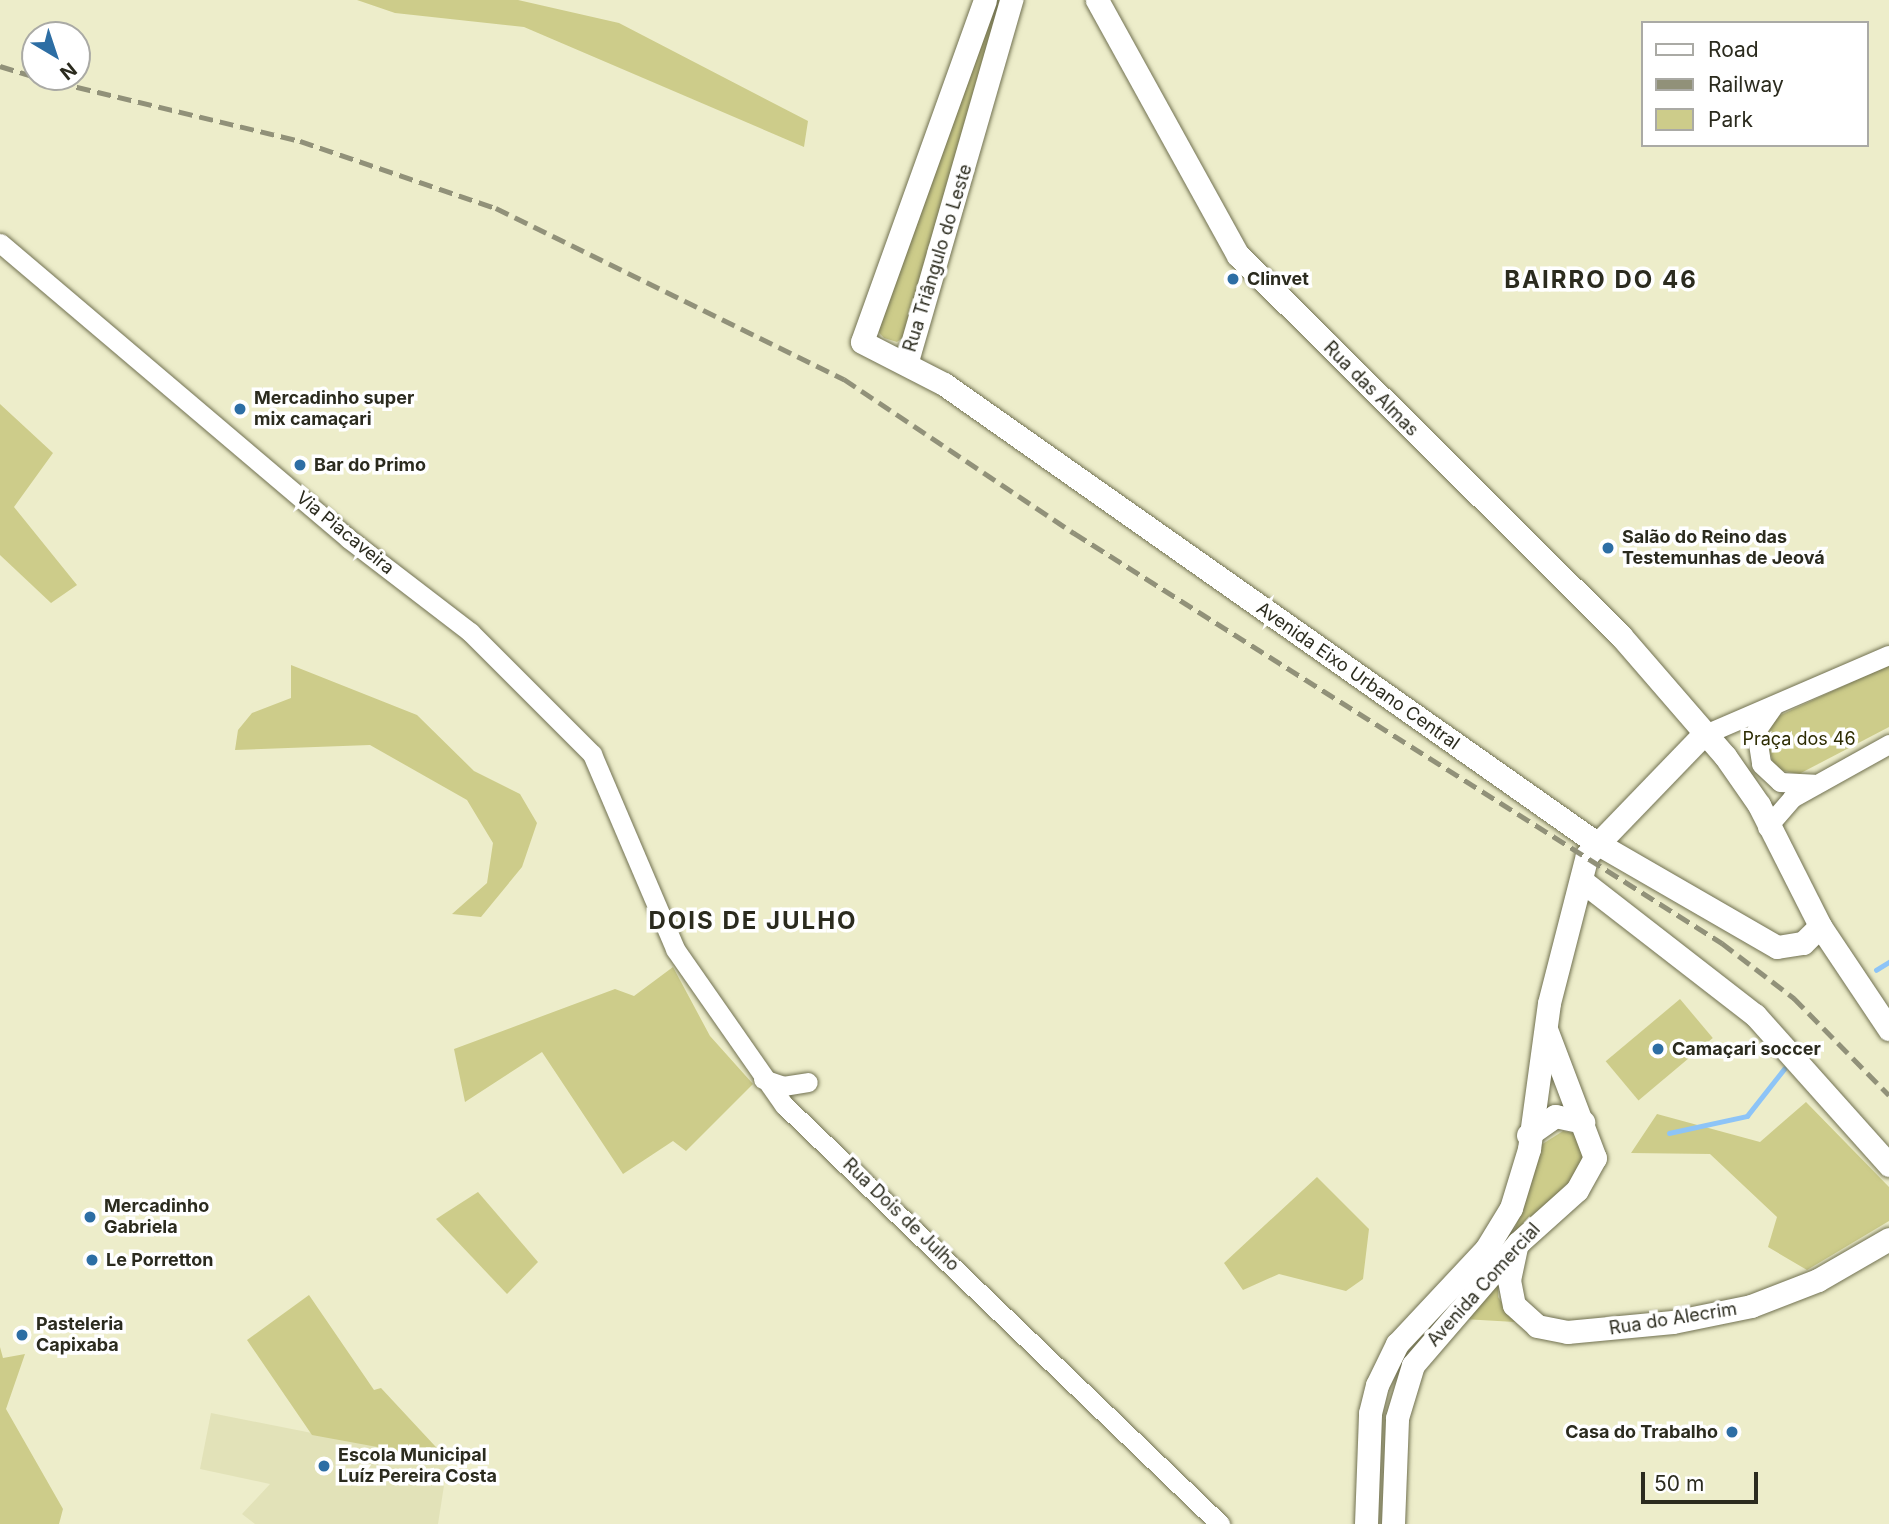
<!DOCTYPE html>
<meta charset="utf-8">
<style>
body{margin:0}
#map{position:relative;width:1889px;height:1524px;overflow:hidden;background:#ededca;font-family:Inter,sans-serif}
div>[style]{position:absolute}
.built>*{inset:0;background:#e2e2b8}
.green>*{inset:0;background:#cdcc8a;transform-origin:0 0}
.stream>*{height:4.5px;margin:-2.25px;padding:0 2.25px;transform-origin:2.25px;border-radius:2.25px;background:#8dc4f7}
.roads{filter:drop-shadow(0 0 2px #717151) drop-shadow(0 0 2px #717151)}
.minor>*{height:19px;margin:-9.5px;padding:0 9.5px;transform-origin:9.5px;border-radius:9.5px;background:#fff}
.major>*{height:23px;margin:-11.5px;padding:0 11.5px;transform-origin:11.5px;border-radius:11.5px;background:#fff}
.rail>*{height:4.5px;margin-top:-2.25px;transform-origin:0;background:repeating-linear-gradient(90deg,#919179 0 14px,transparent 0 21px)}
.dots>*{width:19px;height:19px;translate:-50% -50%;box-sizing:border-box;border:4px solid #fff;border-radius:50%}
span{translate:-50% -50%;white-space:nowrap;text-align:center;line-height:1.15;-webkit-text-stroke:7px #fff;paint-order:stroke}
.street-label{font-size:18px;color:#2b2b1e}
.poi-label{font-size:18px;color:#2b2b1e;font-weight:700}
.left{translate:0 -50%;text-align:left}
.right{translate:-100% -50%;text-align:right}
.park-label{font-size:18px;color:#2d2c02}
.district-label{font-size:24px;color:#2b2b1e;font-weight:700;letter-spacing:2px}
.legend{position:absolute;left:1641px;top:21px;width:228px;height:126px;box-sizing:border-box;background:#fff;border:2px solid #aaaaa5;margin:0;padding:9px 12px;list-style:none;font-size:21px;color:#2b2b1e}
.legend li{display:flex;align-items:center;gap:14px;height:35px}
.legend b{width:35px;border:2px solid #aaaaa5}
.north{position:absolute;left:21px;top:21px;width:70px;height:70px;box-sizing:border-box;background:#fff;border:2px solid #aaaaa5;border-radius:50%;rotate:141deg;font-size:19px;font-weight:700;line-height:28px;text-align:center;color:#2b2b1e}
.north::after{content:'';display:block;margin:auto;width:24px;height:32px;background:#2d6ea4;clip-path:polygon(50% 0,100% 100%,50% 72%,0 100%)}
.scale{position:absolute;left:1641px;top:1472px;width:117px;height:32px;box-sizing:border-box;border:4px solid #2b2b1e;border-top:0;padding-left:9px;font-size:21px;line-height:24px;white-space:nowrap;color:#2b2b1e;-webkit-text-stroke:5px #fff;paint-order:stroke}
</style>
<div id="map">
<div class="built">
<i style="clip-path:polygon(211px 1413px,448px 1460px,438px 1524px,255px 1524px,242px 1514px,270px 1484px,200px 1469px)"></i>
</div>
<div class="green">
<i style="clip-path:polygon(357px 0,518px 0,619px 23px,808px 121px,804px 147px,524px 27px,395px 13px)"></i>
<i style="clip-path:polygon(992px 0,1006px 0,907px 334px,897px 342px,884px 338px,874px 327px)"></i>
<i style="clip-path:polygon(0 404px,53px 453px,14px 507px,77px 585px,51px 603px,0 555px)"></i>
<i style="clip-path:polygon(291px 665px,417px 715px,474px 771px,520px 794px,537px 823px,522px 867px,481px 917px,452px 914px,487px 883px,493px 843px,467px 800px,370px 745px,235px 750px,238px 730px,252px 713px,291px 698px)"></i>
<i style="clip-path:polygon(1889px 665px,1889px 727px,1799px 774px,1775px 769px,1764px 731px,1772px 719px)"></i>
<i style="clip-path:polygon(673px 967px,710px 1036px,753px 1084px,686px 1151px,673px 1141px,623px 1174px,542px 1052px,465px 1102px,454px 1049px,615px 989px,634px 996px)"></i>
<i style="left:1680px;top:999px;width:51px;height:97px;rotate:50deg"></i>
<i style="clip-path:polygon(1806px 1102px,1889px 1187px,1889px 1221px,1807px 1270px,1768px 1247px,1777px 1217px,1710px 1154px,1631px 1153px,1657px 1114px,1760px 1142px)"></i>
<i style="clip-path:polygon(1563px 1131px,1578px 1134px,1586px 1150px,1581px 1170px,1512px 1239px,1541px 1145px)"></i>
<i style="clip-path:polygon(1317px 1177px,1369px 1229px,1363px 1279px,1346px 1291px,1279px 1274px,1243px 1290px,1224px 1263px)"></i>
<i style="clip-path:polygon(478px 1192px,538px 1262px,507px 1294px,436px 1219px)"></i>
<i style="clip-path:polygon(1498px 1279px,1498px 1297px,1515px 1322px,1463px 1319px)"></i>
<i style="clip-path:polygon(309px 1295px,374px 1390px,381px 1388px,448px 1460px,312px 1435px,247px 1340px)"></i>
<i style="clip-path:polygon(0 1347px,3px 1358px,25px 1354px,6px 1409px,63px 1509px,59px 1524px,0 1524px)"></i>
</div>
<div class="stream">
<i style="left:1876px;top:970px;width:15px;rotate:-32deg"></i>
<i style="left:1669px;top:1133px;width:80px;rotate:-12.3deg"></i>
<i style="left:1747px;top:1116px;width:60px;rotate:-51.8deg"></i>
</div>
<div class="roads">
<div class="minor">
<i style="left:0;top:243px;width:458px;rotate:40.3deg"></i>
<i style="left:349px;top:539px;width:153px;rotate:37.5deg"></i>
<i style="left:470px;top:632px;width:173px;rotate:45deg"></i>
<i style="left:592px;top:754px;width:212px;rotate:66.9deg"></i>
<i style="left:675px;top:949px;width:190px;rotate:55.1deg"></i>
<i style="left:784px;top:1105px;width:605px;rotate:43.86deg"></i>
<i style="left:1774px;top:705px;width:32px;rotate:125deg"></i>
<i style="left:1756px;top:731px;width:33px;rotate:81deg"></i>
<i style="left:1761px;top:764px;width:26px;rotate:43deg"></i>
<i style="left:1780px;top:782px;width:34px;rotate:3deg"></i>
<i style="left:1703px;top:735px;width:202px;rotate:-23.3deg"></i>
<i style="left:1767px;top:827px;width:38px;rotate:-49deg"></i>
<i style="left:1792px;top:798px;width:111px;rotate:-29.1deg"></i>
<i style="left:763px;top:1079px;width:21px;rotate:19deg"></i>
<i style="left:783px;top:1086px;width:25px;rotate:-9deg"></i>
</div>
<div class="major">
<i style="left:985px;top:0;width:363px;rotate:109.8deg"></i>
<i style="left:862px;top:342px;width:92px;rotate:27.1deg"></i>
<i style="left:944px;top:384px;width:796px;rotate:35.13deg"></i>
<i style="left:1595px;top:842px;width:210px;rotate:30deg"></i>
<i style="left:1777px;top:947px;width:26px;rotate:-9deg"></i>
<i style="left:1803px;top:943px;width:24px;rotate:-45deg"></i>
<i style="left:1097px;top:0;width:291px;rotate:61.1deg"></i>
<i style="left:1238px;top:255px;width:540px;rotate:44.85deg"></i>
<i style="left:1621px;top:636px;width:159px;rotate:49.1deg"></i>
<i style="left:1725px;top:756px;width:60px;rotate:55.2deg"></i>
<i style="left:1759px;top:805px;width:136px;rotate:63.2deg"></i>
<i style="left:1820px;top:926px;width:124px;rotate:56.2deg"></i>
<i style="left:907px;top:361px;width:376px;rotate:-73.9deg"></i>
<i style="left:1582px;top:881px;width:219px;rotate:37.8deg"></i>
<i style="left:1755px;top:1015px;width:201px;rotate:48.2deg"></i>
<i style="left:1528px;top:1135px;width:33px;rotate:-35deg"></i>
<i style="left:1555px;top:1116px;width:29px;rotate:12deg"></i>
<i style="left:1516px;top:1247px;width:34px;rotate:102deg"></i>
<i style="left:1509px;top:1280px;width:25px;rotate:79deg"></i>
<i style="left:1514px;top:1305px;width:31px;rotate:42deg"></i>
<i style="left:1537px;top:1326px;width:31px;rotate:11deg"></i>
<i style="left:1567px;top:1332px;width:106px;rotate:-5.4deg"></i>
<i style="left:1673px;top:1322px;width:80px;rotate:-11.6deg"></i>
<i style="left:1751px;top:1306px;width:72px;rotate:-21.2deg"></i>
<i style="left:1818px;top:1280px;width:82px;rotate:-30deg"></i>
<i style="left:1366px;top:1524px;width:111px;rotate:-87.9deg"></i>
<i style="left:1370px;top:1413px;width:29px;rotate:-76deg"></i>
<i style="left:1377px;top:1385px;width:46px;rotate:-64deg"></i>
<i style="left:1397px;top:1344px;width:130px;rotate:-46.9deg"></i>
<i style="left:1486px;top:1249px;width:48px;rotate:-58.6deg"></i>
<i style="left:1511px;top:1208px;width:62px;rotate:-73deg"></i>
<i style="left:1529px;top:1149px;width:147px;rotate:-82.2deg"></i>
<i style="left:1549px;top:1003px;width:153px;rotate:-75.6deg"></i>
<i style="left:1587px;top:855px;width:167px;rotate:-46deg"></i>
<i style="left:1393px;top:1524px;width:106px;rotate:-87.8deg"></i>
<i style="left:1397px;top:1418px;width:55px;rotate:-73.2deg"></i>
<i style="left:1413px;top:1365px;width:161px;rotate:-49.3deg"></i>
<i style="left:1518px;top:1243px;width:79px;rotate:-41.9deg"></i>
<i style="left:1577px;top:1190px;width:37px;rotate:-61deg"></i>
<i style="left:1595px;top:1158px;width:138px;rotate:-110.8deg"></i>
</div>
</div>
<div class="rail">
<i style="left:0;top:66px;width:37px;rotate:17deg"></i>
<i style="left:36px;top:77px;width:272px;rotate:13.6deg"></i>
<i style="left:300px;top:141px;width:207px;rotate:18.9deg"></i>
<i style="left:496px;top:208px;width:388px;rotate:26.2deg"></i>
<i style="left:844px;top:379px;width:277px;rotate:33.8deg"></i>
<i style="left:1074px;top:533px;width:767px;rotate:32.32deg"></i>
<i style="left:1722px;top:943px;width:91px;rotate:37.4deg"></i>
<i style="left:1794px;top:998px;width:136px;rotate:45.6deg"></i>
</div>
<div class="dots">
<i style="left:1233px;top:279px;background:#2d6ea4"></i>
<i style="left:240px;top:409px;background:#2d6ea4"></i>
<i style="left:300px;top:465px;background:#2d6ea4"></i>
<i style="left:1608px;top:548px;background:#2d6ea4"></i>
<i style="left:1658px;top:1049px;background:#2d6ea4"></i>
<i style="left:90px;top:1217px;background:#2d6ea4"></i>
<i style="left:92px;top:1260px;background:#2d6ea4"></i>
<i style="left:22px;top:1335px;background:#2d6ea4"></i>
<i style="left:1732px;top:1432px;background:#2d6ea4"></i>
<i style="left:324px;top:1466px;background:#2d6ea4"></i>
</div>
<div class="street-label">
<span style="left:938px;top:258px;rotate:-73deg">Rua Triângulo do Leste</span>
<span style="left:1371px;top:389px;rotate:45deg">Rua das Almas</span>
<span style="left:345px;top:533px;rotate:39deg">Via Piacaveira</span>
<span style="left:1358px;top:676px;rotate:35deg">Avenida Eixo Urbano Central</span>
<span style="left:901px;top:1215px;rotate:44deg">Rua Dois de Julho</span>
<span style="left:1484px;top:1285px;rotate:-48deg">Avenida Comercial</span>
<span style="left:1673px;top:1319px;rotate:-9deg">Rua do Alecrim</span>
</div>
<div class="poi-label">
<span class="left" style="left:1247px;top:279px">Clinvet</span>
<span class="left" style="left:254px;top:409px">Mercadinho super<br>mix camaçari</span>
<span class="left" style="left:314px;top:465px">Bar do Primo</span>
<span class="left" style="left:1622px;top:548px">Salão do Reino das<br>Testemunhas de Jeová</span>
<span class="left" style="left:1672px;top:1049px">Camaçari soccer</span>
<span class="left" style="left:104px;top:1217px">Mercadinho<br>Gabriela</span>
<span class="left" style="left:106px;top:1260px">Le Porretton</span>
<span class="left" style="left:36px;top:1335px">Pasteleria<br>Capixaba</span>
<span class="right" style="left:1718px;top:1432px">Casa do Trabalho</span>
<span class="left" style="left:338px;top:1466px">Escola Municipal<br>Luíz Pereira Costa</span>
</div>
<div class="park-label">
<span style="left:1799px;top:739px">Praça dos 46</span>
</div>
<div class="district-label">
<span style="left:1601px;top:280px">BAIRRO DO 46</span>
<span style="left:753px;top:921px">DOIS DE JULHO</span>
</div>
<ul class="legend">
<li><b style="height:9px;background:#fff"></b>Road</li>
<li><b style="height:9px;background:#919179"></b>Railway</li>
<li><b style="height:19px;background:#cdcc8a"></b>Park</li>
</ul>
<div class="north">N</div>
<div class="scale">50 m</div>
</div>
